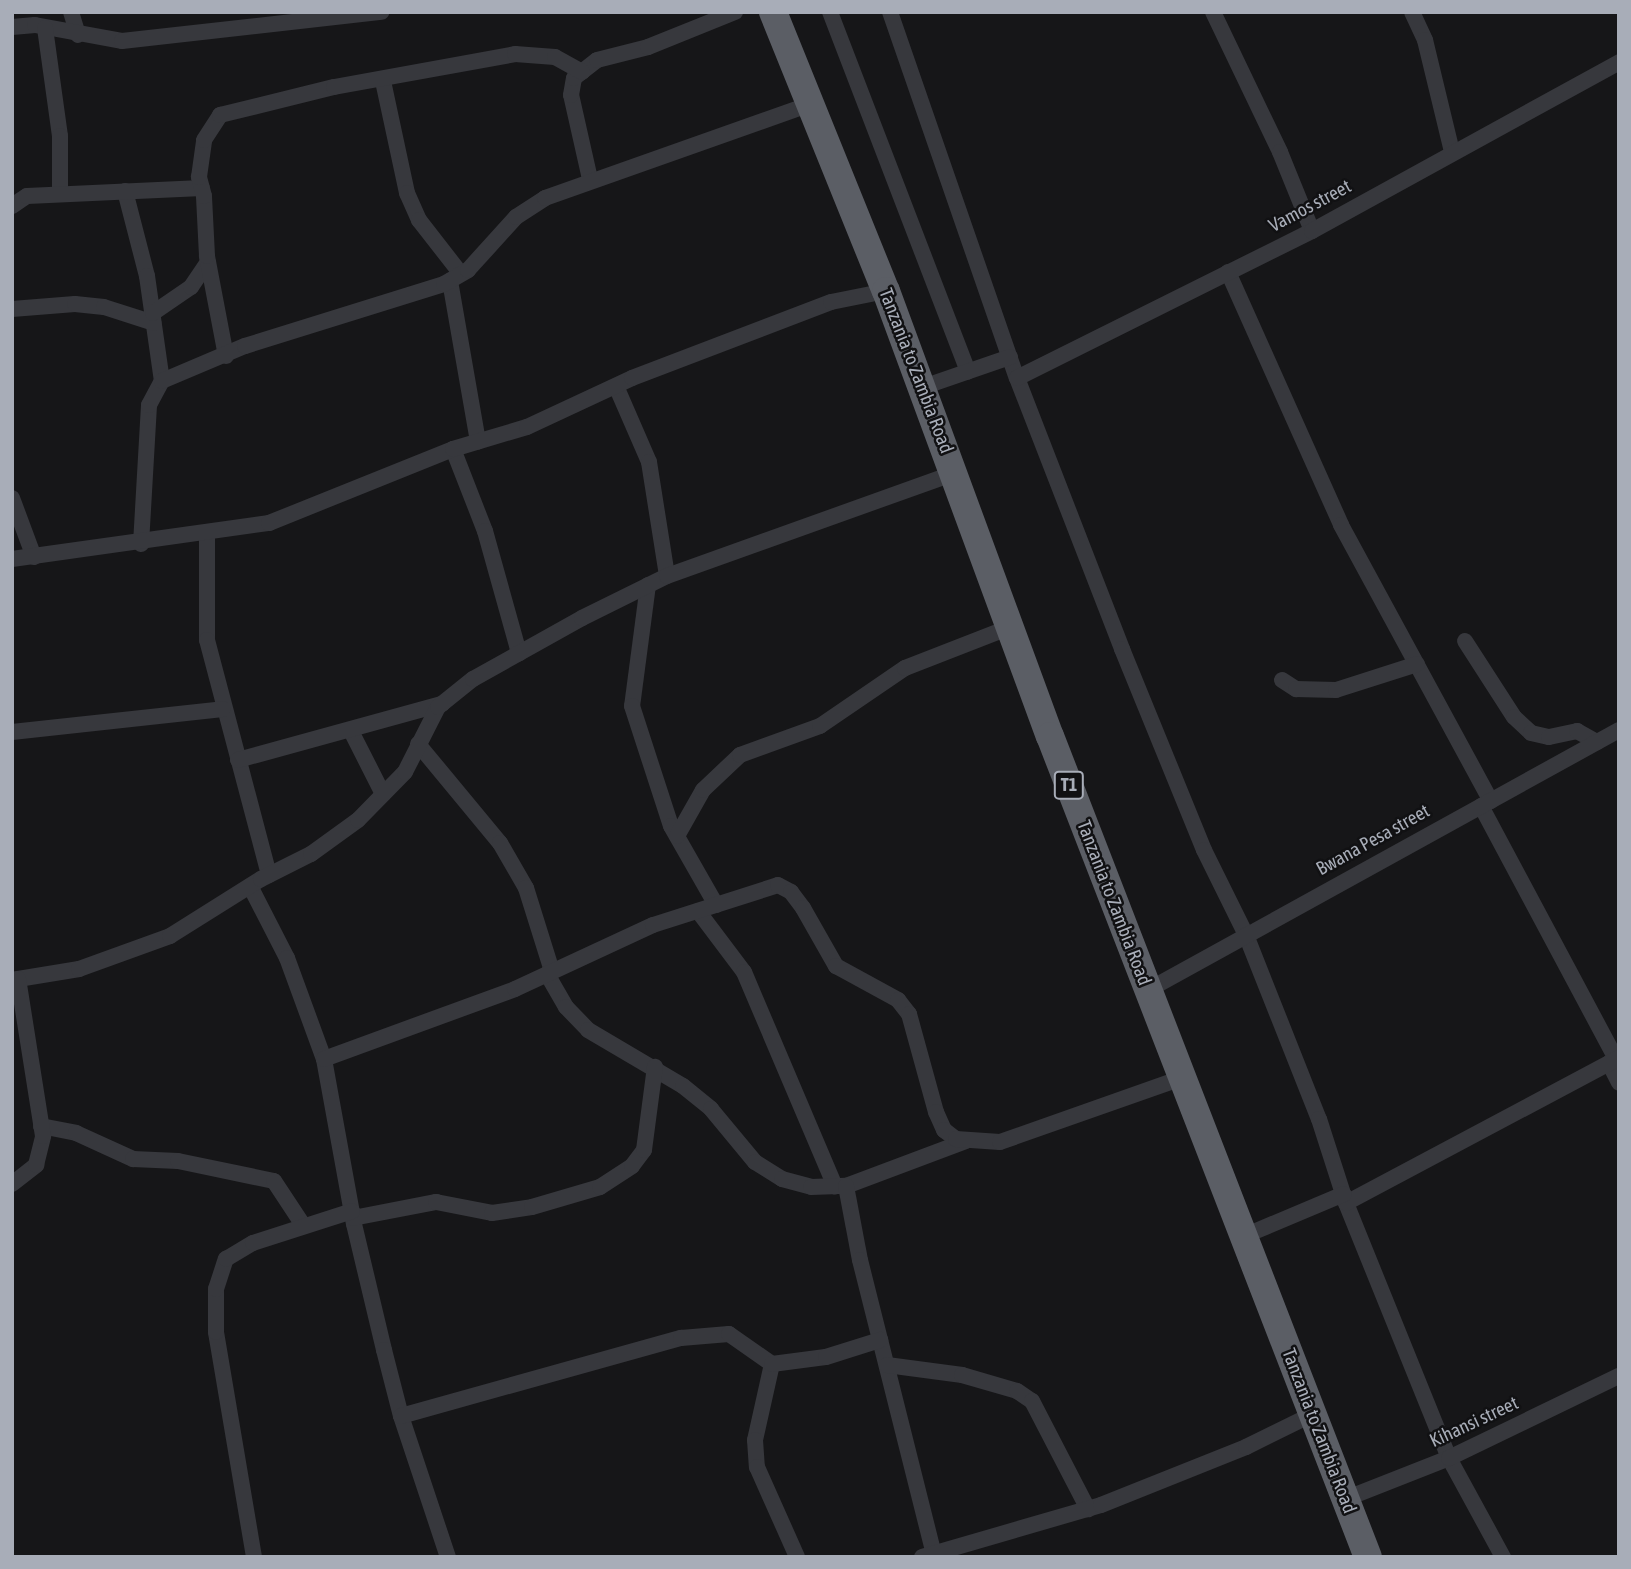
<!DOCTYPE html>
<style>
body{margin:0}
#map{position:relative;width:1631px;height:1569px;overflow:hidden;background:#161618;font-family:"Asap Condensed",sans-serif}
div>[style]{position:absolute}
.minor>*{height:16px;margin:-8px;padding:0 8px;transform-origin:8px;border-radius:8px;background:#37383d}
.trunk>*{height:28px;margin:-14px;padding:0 14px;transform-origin:14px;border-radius:14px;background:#5b5e65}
span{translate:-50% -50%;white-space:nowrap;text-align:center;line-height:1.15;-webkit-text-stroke:5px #111113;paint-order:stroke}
.shield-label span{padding:2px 5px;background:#111113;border:2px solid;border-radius:5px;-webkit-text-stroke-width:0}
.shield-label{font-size:18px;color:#a8adb8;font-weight:700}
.street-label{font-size:19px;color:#a8adb8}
.frame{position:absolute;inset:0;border:14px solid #a8adb8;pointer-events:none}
</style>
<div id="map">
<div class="minor">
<i style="left:71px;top:12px;width:24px;rotate:73deg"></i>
<i style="left:830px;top:12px;width:385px;rotate:69deg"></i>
<i style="left:890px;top:12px;width:387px;rotate:70.9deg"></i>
<i style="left:1017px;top:378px;width:291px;rotate:68.8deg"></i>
<i style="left:1122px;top:649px;width:217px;rotate:67.8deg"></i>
<i style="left:1204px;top:850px;width:95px;rotate:63.7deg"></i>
<i style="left:1246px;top:935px;width:198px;rotate:68.4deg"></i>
<i style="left:1319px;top:1119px;width:88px;rotate:72.2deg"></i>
<i style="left:1346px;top:1203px;width:275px;rotate:68deg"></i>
<i style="left:1449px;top:1458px;width:113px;rotate:61.4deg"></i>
<i style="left:1213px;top:12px;width:155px;rotate:64.4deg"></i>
<i style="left:1280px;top:152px;width:85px;rotate:67.9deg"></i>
<i style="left:1412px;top:12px;width:31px;rotate:65deg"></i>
<i style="left:1425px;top:40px;width:115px;rotate:76.4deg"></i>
<i style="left:12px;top:27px;width:23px;rotate:-5deg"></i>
<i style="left:35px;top:25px;width:88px;rotate:10.4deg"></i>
<i style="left:122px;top:41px;width:261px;rotate:-6.4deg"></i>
<i style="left:45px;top:28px;width:109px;rotate:82.1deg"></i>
<i style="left:60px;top:136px;width:57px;rotate:90deg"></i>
<i style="left:383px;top:81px;width:115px;rotate:77.9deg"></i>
<i style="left:407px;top:193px;width:30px;rotate:66deg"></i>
<i style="left:419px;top:220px;width:68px;rotate:52.1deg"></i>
<i style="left:590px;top:179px;width:86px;rotate:-102.7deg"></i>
<i style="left:571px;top:95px;width:17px;rotate:-80deg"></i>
<i style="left:574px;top:78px;width:29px;rotate:-38deg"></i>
<i style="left:597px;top:60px;width:53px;rotate:-14.3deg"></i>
<i style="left:648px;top:47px;width:94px;rotate:-21.9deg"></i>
<i style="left:125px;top:191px;width:88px;rotate:75.5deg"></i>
<i style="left:147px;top:276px;width:106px;rotate:81.9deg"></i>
<i style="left:12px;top:206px;width:18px;rotate:-34deg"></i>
<i style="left:27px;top:196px;width:175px;rotate:-2.6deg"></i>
<i style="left:1228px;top:272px;width:277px;rotate:65.9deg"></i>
<i style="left:1341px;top:525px;width:314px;rotate:61.5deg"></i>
<i style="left:450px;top:281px;width:163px;rotate:80.1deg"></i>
<i style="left:12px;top:309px;width:63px;rotate:-4.5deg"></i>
<i style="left:75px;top:304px;width:29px;rotate:6deg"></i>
<i style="left:104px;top:307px;width:52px;rotate:17.7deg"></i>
<i style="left:153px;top:313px;width:46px;rotate:-34.4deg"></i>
<i style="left:191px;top:287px;width:30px;rotate:-56deg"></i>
<i style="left:226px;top:356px;width:102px;rotate:-100.8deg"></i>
<i style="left:207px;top:256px;width:60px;rotate:-92.9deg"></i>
<i style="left:204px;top:196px;width:20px;rotate:-105deg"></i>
<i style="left:199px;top:177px;width:37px;rotate:-82deg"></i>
<i style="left:204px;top:140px;width:30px;rotate:-57deg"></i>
<i style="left:220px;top:115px;width:117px;rotate:-13.8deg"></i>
<i style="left:334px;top:87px;width:184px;rotate:-10.3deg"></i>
<i style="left:515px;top:54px;width:40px;rotate:4.3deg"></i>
<i style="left:555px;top:57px;width:31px;rotate:29deg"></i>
<i style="left:1017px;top:378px;width:330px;rotate:-26.5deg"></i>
<i style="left:1312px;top:231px;width:350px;rotate:-28.8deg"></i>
<i style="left:616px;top:386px;width:83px;rotate:66.5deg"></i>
<i style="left:649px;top:462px;width:115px;rotate:81deg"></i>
<i style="left:923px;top:387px;width:92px;rotate:-19deg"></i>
<i style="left:453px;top:449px;width:88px;rotate:68.7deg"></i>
<i style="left:485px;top:531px;width:127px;rotate:74.4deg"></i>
<i style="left:12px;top:498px;width:63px;rotate:69.6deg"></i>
<i style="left:207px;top:534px;width:106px;rotate:90deg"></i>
<i style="left:207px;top:640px;width:243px;rotate:75.2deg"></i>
<i style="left:141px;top:544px;width:139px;rotate:-86.7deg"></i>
<i style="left:149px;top:405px;width:27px;rotate:-62deg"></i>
<i style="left:162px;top:381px;width:90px;rotate:-22.9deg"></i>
<i style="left:245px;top:346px;width:208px;rotate:-17.3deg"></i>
<i style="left:444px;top:284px;width:28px;rotate:-30deg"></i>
<i style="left:468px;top:270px;width:72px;rotate:-47.8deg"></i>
<i style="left:516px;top:217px;width:35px;rotate:-33deg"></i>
<i style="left:545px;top:198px;width:281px;rotate:-19.5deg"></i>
<i style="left:12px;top:559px;width:260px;rotate:-8deg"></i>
<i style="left:269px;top:523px;width:198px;rotate:-21.9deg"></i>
<i style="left:453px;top:449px;width:77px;rotate:-16.6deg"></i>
<i style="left:527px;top:427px;width:116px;rotate:-25deg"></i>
<i style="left:632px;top:378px;width:213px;rotate:-20.9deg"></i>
<i style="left:831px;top:302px;width:56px;rotate:-11.3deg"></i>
<i style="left:648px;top:585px;width:122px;rotate:97.5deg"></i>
<i style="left:632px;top:706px;width:126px;rotate:72deg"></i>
<i style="left:671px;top:826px;width:91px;rotate:60.3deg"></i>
<i style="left:1465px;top:641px;width:90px;rotate:57.2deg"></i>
<i style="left:1514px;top:717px;width:23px;rotate:43deg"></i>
<i style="left:1531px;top:733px;width:18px;rotate:13deg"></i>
<i style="left:1549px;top:737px;width:29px;rotate:-12deg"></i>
<i style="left:1577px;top:731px;width:23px;rotate:29deg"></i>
<i style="left:1282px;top:680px;width:17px;rotate:33deg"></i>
<i style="left:1296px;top:689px;width:40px;rotate:1.4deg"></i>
<i style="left:1336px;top:690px;width:85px;rotate:-17.8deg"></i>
<i style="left:351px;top:731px;width:71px;rotate:63.1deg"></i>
<i style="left:12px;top:732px;width:212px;rotate:-6.2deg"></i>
<i style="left:418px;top:744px;width:129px;rotate:50.4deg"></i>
<i style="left:500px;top:843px;width:52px;rotate:60deg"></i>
<i style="left:526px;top:888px;width:87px;rotate:72.6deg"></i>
<i style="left:238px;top:760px;width:212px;rotate:-15.4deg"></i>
<i style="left:1481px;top:806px;width:287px;rotate:61.9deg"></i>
<i style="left:677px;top:836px;width:53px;rotate:-60.5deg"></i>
<i style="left:703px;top:790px;width:51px;rotate:-43.4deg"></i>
<i style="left:740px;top:755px;width:85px;rotate:-19.9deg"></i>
<i style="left:820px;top:726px;width:103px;rotate:-34.3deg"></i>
<i style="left:905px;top:668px;width:113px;rotate:-21.3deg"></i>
<i style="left:250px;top:886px;width:81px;rotate:62.8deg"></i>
<i style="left:287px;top:958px;width:108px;rotate:69.9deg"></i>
<i style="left:324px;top:1059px;width:168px;rotate:79.7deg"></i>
<i style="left:354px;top:1224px;width:130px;rotate:76.6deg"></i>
<i style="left:384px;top:1350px;width:68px;rotate:75.6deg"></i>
<i style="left:401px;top:1416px;width:149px;rotate:71.6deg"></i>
<i style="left:698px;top:911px;width:76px;rotate:53deg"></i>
<i style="left:744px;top:972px;width:233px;rotate:67deg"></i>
<i style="left:547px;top:974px;width:38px;rotate:60deg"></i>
<i style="left:566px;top:1007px;width:32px;rotate:46deg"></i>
<i style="left:588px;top:1030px;width:110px;rotate:30.5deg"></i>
<i style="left:683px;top:1086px;width:36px;rotate:39deg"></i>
<i style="left:711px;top:1109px;width:69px;rotate:50.3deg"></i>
<i style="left:755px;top:1162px;width:32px;rotate:32deg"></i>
<i style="left:782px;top:1179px;width:30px;rotate:15deg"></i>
<i style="left:811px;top:1187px;width:35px;rotate:-2deg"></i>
<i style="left:846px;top:1186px;width:128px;rotate:-20.6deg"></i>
<i style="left:12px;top:980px;width:68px;rotate:-9.3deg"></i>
<i style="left:79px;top:969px;width:97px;rotate:-19.9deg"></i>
<i style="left:170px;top:936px;width:107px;rotate:-32.1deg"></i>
<i style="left:261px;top:879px;width:56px;rotate:-26.6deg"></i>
<i style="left:311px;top:854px;width:58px;rotate:-35.9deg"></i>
<i style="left:358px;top:820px;width:67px;rotate:-45.6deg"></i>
<i style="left:405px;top:772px;width:73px;rotate:-63.1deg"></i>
<i style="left:438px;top:707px;width:45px;rotate:-38.7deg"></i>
<i style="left:473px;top:679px;width:125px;rotate:-29.2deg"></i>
<i style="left:582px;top:618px;width:95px;rotate:-26.3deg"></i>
<i style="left:667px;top:576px;width:306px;rotate:-19.7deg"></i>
<i style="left:1148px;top:990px;width:538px;rotate:-28.9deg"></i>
<i style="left:324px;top:1059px;width:203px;rotate:-20.1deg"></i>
<i style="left:515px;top:989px;width:152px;rotate:-24.9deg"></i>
<i style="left:653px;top:925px;width:131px;rotate:-17.7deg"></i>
<i style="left:778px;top:885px;width:15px;rotate:28deg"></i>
<i style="left:791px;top:892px;width:20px;rotate:53deg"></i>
<i style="left:803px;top:908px;width:67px;rotate:60.4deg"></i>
<i style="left:836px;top:966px;width:71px;rotate:28.7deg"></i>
<i style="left:898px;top:1000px;width:18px;rotate:52deg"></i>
<i style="left:909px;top:1014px;width:102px;rotate:74.6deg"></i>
<i style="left:936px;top:1112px;width:20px;rotate:66deg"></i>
<i style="left:944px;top:1130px;width:15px;rotate:37deg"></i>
<i style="left:956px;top:1139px;width:44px;rotate:3.9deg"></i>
<i style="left:1000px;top:1142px;width:193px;rotate:-19.4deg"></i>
<i style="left:1609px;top:1063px;width:22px;rotate:63deg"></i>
<i style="left:41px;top:1126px;width:36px;rotate:11deg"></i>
<i style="left:76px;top:1133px;width:63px;rotate:24.5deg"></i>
<i style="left:133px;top:1159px;width:45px;rotate:2.5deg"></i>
<i style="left:178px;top:1161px;width:98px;rotate:11.8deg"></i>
<i style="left:274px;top:1181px;width:53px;rotate:56.6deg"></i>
<i style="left:12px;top:1184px;width:31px;rotate:-38deg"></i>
<i style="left:36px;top:1165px;width:30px;rotate:-76deg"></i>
<i style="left:43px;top:1136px;width:159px;rotate:-99deg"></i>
<i style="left:846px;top:1186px;width:75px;rotate:79.3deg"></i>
<i style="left:860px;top:1260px;width:303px;rotate:75.9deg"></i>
<i style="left:1346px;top:1203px;width:309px;rotate:-28deg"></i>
<i style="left:353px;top:1218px;width:85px;rotate:-10.9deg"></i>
<i style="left:436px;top:1202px;width:57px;rotate:11.1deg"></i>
<i style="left:492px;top:1213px;width:40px;rotate:-8.5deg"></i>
<i style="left:532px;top:1207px;width:71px;rotate:-16.4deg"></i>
<i style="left:600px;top:1187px;width:38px;rotate:-33deg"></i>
<i style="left:632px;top:1166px;width:20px;rotate:-53deg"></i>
<i style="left:644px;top:1150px;width:84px;rotate:-82.5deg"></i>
<i style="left:1244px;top:1236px;width:108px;rotate:-22.8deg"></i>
<i style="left:772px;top:1364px;width:78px;rotate:102.6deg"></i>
<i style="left:755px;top:1440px;width:27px;rotate:86deg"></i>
<i style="left:757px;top:1467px;width:98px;rotate:66deg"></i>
<i style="left:887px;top:1365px;width:76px;rotate:7.6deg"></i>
<i style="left:962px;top:1375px;width:57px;rotate:16.2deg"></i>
<i style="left:1017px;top:1391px;width:18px;rotate:34deg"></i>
<i style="left:1032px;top:1401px;width:122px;rotate:62.6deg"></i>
<i style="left:401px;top:1416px;width:291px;rotate:-15.6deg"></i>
<i style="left:681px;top:1338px;width:48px;rotate:-4.8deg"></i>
<i style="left:729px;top:1334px;width:52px;rotate:34.9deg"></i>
<i style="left:772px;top:1364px;width:54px;rotate:-7.4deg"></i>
<i style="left:826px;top:1357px;width:57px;rotate:-17.5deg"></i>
<i style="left:1345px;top:1499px;width:112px;rotate:-21.5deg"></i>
<i style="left:1449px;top:1458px;width:189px;rotate:-25.8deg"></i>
<i style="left:254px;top:1557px;width:228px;rotate:-99.6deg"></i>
<i style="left:216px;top:1332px;width:43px;rotate:-90deg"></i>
<i style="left:216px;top:1289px;width:32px;rotate:-72deg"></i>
<i style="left:226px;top:1259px;width:31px;rotate:-31deg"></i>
<i style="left:253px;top:1243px;width:104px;rotate:-17.9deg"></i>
<i style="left:922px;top:1557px;width:186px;rotate:-16.2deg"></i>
<i style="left:1101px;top:1505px;width:156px;rotate:-21.8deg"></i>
<i style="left:1246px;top:1447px;width:75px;rotate:-26.2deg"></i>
</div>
<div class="trunk">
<i style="left:773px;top:12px;width:301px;rotate:68deg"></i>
<i style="left:886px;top:291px;width:474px;rotate:69.8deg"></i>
<i style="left:1050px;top:736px;width:880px;rotate:68.83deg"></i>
</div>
<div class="shield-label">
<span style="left:1069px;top:785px">T1</span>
</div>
<div class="street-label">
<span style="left:1310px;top:206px;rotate:-28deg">Vamos street</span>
<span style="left:916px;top:371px;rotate:69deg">Tanzania to Zambia Road</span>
<span style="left:1373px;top:840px;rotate:-29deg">Bwana Pesa street</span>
<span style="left:1114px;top:903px;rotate:69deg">Tanzania to Zambia Road</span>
<span style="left:1474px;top:1422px;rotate:-25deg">Kihansi street</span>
<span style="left:1319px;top:1431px;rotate:69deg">Tanzania to Zambia Road</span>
</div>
<div class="frame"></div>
</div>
